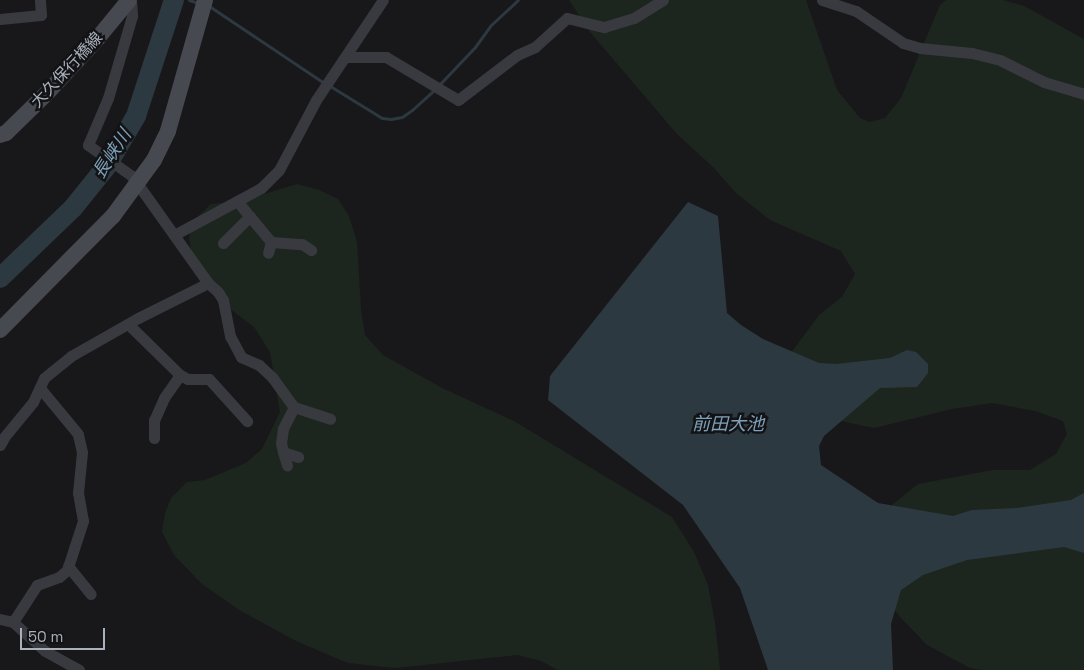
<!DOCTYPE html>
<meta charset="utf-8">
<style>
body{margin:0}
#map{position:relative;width:1084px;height:670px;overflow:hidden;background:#18181b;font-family:"Space Grotesk","Noto Sans JP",sans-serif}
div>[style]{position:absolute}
.green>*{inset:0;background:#1d261e}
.water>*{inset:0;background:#2c3940}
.stream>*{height:3px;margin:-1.5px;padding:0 1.5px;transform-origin:1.5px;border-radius:1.5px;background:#2c3940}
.river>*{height:20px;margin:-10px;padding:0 10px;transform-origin:10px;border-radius:10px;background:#2c3940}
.street>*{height:11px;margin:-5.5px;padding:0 5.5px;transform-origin:5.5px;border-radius:5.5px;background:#393a40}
.secondary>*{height:16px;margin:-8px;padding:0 8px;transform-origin:8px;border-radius:8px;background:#464950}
span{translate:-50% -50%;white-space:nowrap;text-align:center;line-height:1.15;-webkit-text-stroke:5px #131316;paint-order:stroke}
.street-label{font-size:16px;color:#a9b0bc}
.water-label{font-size:18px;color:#7da1b9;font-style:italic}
.scale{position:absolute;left:20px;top:628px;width:85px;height:22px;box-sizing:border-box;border:2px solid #a9b0bc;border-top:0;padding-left:6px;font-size:15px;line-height:18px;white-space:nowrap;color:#a9b0bc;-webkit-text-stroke:4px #131316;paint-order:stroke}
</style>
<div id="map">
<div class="green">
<i style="clip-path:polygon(569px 0,806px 0,837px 90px,860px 118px,870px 122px,885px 118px,901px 98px,940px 5px,946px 0,1003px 0,1024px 6px,1084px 39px,1084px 670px,982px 670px,970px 668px,927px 645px,901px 618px,871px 580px,880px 539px,892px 505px,918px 484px,993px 470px,1030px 470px,1056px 454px,1067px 434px,1063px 421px,1035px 411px,992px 403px,952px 409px,874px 428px,822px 417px,791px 353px,819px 315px,842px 297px,855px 274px,841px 251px,770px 220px,736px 193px,714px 168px,677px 134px,590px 32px)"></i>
<i style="clip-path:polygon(297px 184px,319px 190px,338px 199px,349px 216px,357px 242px,361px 310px,365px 335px,383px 355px,442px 388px,514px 421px,672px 517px,694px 552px,708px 585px,715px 623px,720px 670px,558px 670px,541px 661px,518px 655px,396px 668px,348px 663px,296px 641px,241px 611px,202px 584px,174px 555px,162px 532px,165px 513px,171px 498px,187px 482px,205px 480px,246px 463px,262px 449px,280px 412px,270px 352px,254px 327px,225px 305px,193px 260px,189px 239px,192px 222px,211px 204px,242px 201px)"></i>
</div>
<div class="water">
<i style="clip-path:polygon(688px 202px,718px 216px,727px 313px,741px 325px,763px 339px,819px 363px,836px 364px,890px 358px,907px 350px,916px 352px,928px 364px,928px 373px,917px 387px,880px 388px,824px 436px,819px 446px,821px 465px,878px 503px,953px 516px,972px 510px,1017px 508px,1071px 500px,1084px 493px,1084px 553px,1064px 547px,967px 560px,923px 575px,901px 590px,891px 624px,893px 670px,768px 670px,740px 588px,683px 505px,548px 400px,550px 376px)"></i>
</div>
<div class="stream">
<i style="left:189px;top:0;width:9px;rotate:18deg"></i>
<i style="left:209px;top:6px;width:138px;rotate:33.8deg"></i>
<i style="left:439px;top:85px;width:52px;rotate:-46.5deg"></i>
<i style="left:475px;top:47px;width:26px;rotate:-54deg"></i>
<i style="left:490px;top:26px;width:38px;rotate:-43deg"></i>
<i style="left:330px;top:86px;width:61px;rotate:31.6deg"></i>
<i style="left:382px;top:118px;width:9px;rotate:6deg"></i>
<i style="left:391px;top:119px;width:11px;rotate:-10deg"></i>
<i style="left:402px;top:117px;width:12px;rotate:-35deg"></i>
<i style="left:412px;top:110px;width:30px;rotate:-42deg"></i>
</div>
<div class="river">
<i style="left:0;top:278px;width:101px;rotate:-43.8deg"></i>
<i style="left:73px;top:208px;width:53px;rotate:-51.2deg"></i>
<i style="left:106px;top:167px;width:59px;rotate:-59.5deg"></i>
<i style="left:136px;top:116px;width:122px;rotate:-71.9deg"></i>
</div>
<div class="street">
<i style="left:131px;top:0;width:16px;rotate:86deg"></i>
<i style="left:132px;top:16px;width:85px;rotate:106.3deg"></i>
<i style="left:108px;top:98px;width:51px;rotate:113.1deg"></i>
<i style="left:88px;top:145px;width:54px;rotate:35.2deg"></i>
<i style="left:132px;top:176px;width:131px;rotate:54.6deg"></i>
<i style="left:208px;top:283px;width:13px;rotate:42deg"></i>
<i style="left:218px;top:292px;width:9px;rotate:58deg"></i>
<i style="left:223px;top:300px;width:37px;rotate:79deg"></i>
<i style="left:230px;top:336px;width:24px;rotate:62deg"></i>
<i style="left:241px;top:357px;width:20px;rotate:24deg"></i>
<i style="left:259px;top:365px;width:18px;rotate:43deg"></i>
<i style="left:272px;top:377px;width:37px;rotate:54deg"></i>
<i style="left:294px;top:407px;width:38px;rotate:18deg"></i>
<i style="left:822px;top:0;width:36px;rotate:18deg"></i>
<i style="left:856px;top:11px;width:57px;rotate:34.2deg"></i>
<i style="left:903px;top:43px;width:18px;rotate:16deg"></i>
<i style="left:920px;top:48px;width:52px;rotate:5.5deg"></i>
<i style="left:972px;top:53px;width:29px;rotate:14deg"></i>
<i style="left:1000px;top:60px;width:49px;rotate:26.6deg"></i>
<i style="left:1044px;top:82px;width:42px;rotate:16.7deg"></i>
<i style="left:0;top:19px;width:41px;rotate:-5.6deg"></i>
<i style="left:41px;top:15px;width:15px;rotate:-94deg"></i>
<i style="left:346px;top:57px;width:40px"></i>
<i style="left:386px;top:57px;width:84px;rotate:30.8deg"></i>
<i style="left:458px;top:100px;width:74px;rotate:-37.3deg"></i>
<i style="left:517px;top:55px;width:20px;rotate:-24deg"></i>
<i style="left:535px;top:47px;width:43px;rotate:-42.2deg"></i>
<i style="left:567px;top:18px;width:38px;rotate:14deg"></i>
<i style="left:604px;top:27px;width:31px;rotate:-17deg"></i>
<i style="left:634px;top:18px;width:34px;rotate:-32deg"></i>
<i style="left:237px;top:201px;width:53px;rotate:50.3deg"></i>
<i style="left:271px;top:242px;width:11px;rotate:105deg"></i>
<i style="left:174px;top:235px;width:99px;rotate:-28.4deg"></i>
<i style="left:261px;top:188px;width:25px;rotate:-45deg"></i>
<i style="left:279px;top:170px;width:79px;rotate:-62.1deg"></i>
<i style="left:316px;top:100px;width:120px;rotate:-56.2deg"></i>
<i style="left:271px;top:242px;width:31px;rotate:4deg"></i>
<i style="left:302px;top:244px;width:11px;rotate:34deg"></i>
<i style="left:223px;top:243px;width:38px;rotate:-45deg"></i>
<i style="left:128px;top:324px;width:73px;rotate:44.4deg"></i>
<i style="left:180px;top:375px;width:28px;rotate:125deg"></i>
<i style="left:164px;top:398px;width:24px;rotate:114deg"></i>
<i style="left:154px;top:420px;width:18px;rotate:90deg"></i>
<i style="left:180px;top:375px;width:9px;rotate:27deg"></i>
<i style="left:188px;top:379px;width:21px"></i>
<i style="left:209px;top:379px;width:57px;rotate:47.9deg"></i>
<i style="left:294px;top:407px;width:25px;rotate:117deg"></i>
<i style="left:283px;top:429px;width:14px;rotate:98deg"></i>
<i style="left:281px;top:443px;width:9px;rotate:77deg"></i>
<i style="left:283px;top:452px;width:16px;rotate:18deg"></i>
<i style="left:0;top:445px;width:10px;rotate:-61deg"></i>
<i style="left:5px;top:436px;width:44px;rotate:-50.5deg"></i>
<i style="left:33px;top:402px;width:26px;rotate:-65deg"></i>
<i style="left:44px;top:378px;width:35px;rotate:-39deg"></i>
<i style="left:71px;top:356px;width:77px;rotate:-29.6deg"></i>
<i style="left:138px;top:318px;width:78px;rotate:-26.6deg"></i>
<i style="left:283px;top:452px;width:14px;rotate:73deg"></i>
<i style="left:68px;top:566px;width:36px;rotate:51deg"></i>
<i style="left:0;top:619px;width:13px;rotate:13deg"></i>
<i style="left:13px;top:622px;width:43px;rotate:42.2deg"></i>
<i style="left:45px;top:651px;width:39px;rotate:29deg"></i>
<i style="left:13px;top:622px;width:44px;rotate:-57deg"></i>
<i style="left:37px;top:585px;width:23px;rotate:-20deg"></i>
<i style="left:59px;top:577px;width:11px;rotate:-41deg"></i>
<i style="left:67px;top:570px;width:52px;rotate:-71.9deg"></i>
<i style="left:83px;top:521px;width:28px;rotate:-100deg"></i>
<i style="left:78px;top:493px;width:41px;rotate:-84.4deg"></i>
<i style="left:82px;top:452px;width:18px;rotate:-103deg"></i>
<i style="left:78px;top:434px;width:60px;rotate:-129.6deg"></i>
</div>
<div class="secondary">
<i style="left:0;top:135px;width:6px;rotate:-18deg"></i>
<i style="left:6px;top:133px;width:57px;rotate:-44.3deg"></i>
<i style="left:47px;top:93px;width:74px;rotate:-47.2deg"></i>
<i style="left:97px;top:39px;width:50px;rotate:-50.6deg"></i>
<i style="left:0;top:330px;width:161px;rotate:-45.3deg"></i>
<i style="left:113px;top:216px;width:69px;rotate:-53.8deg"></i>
<i style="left:154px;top:160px;width:32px;rotate:-64deg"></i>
<i style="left:168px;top:131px;width:136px;rotate:-74.2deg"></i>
</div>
<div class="street-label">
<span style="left:67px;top:70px;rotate:-47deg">大久保行橋線</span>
</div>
<div class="water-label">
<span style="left:112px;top:154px;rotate:-57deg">長峡川</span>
<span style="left:728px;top:424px">前田大池</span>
</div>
<div class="scale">50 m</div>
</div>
